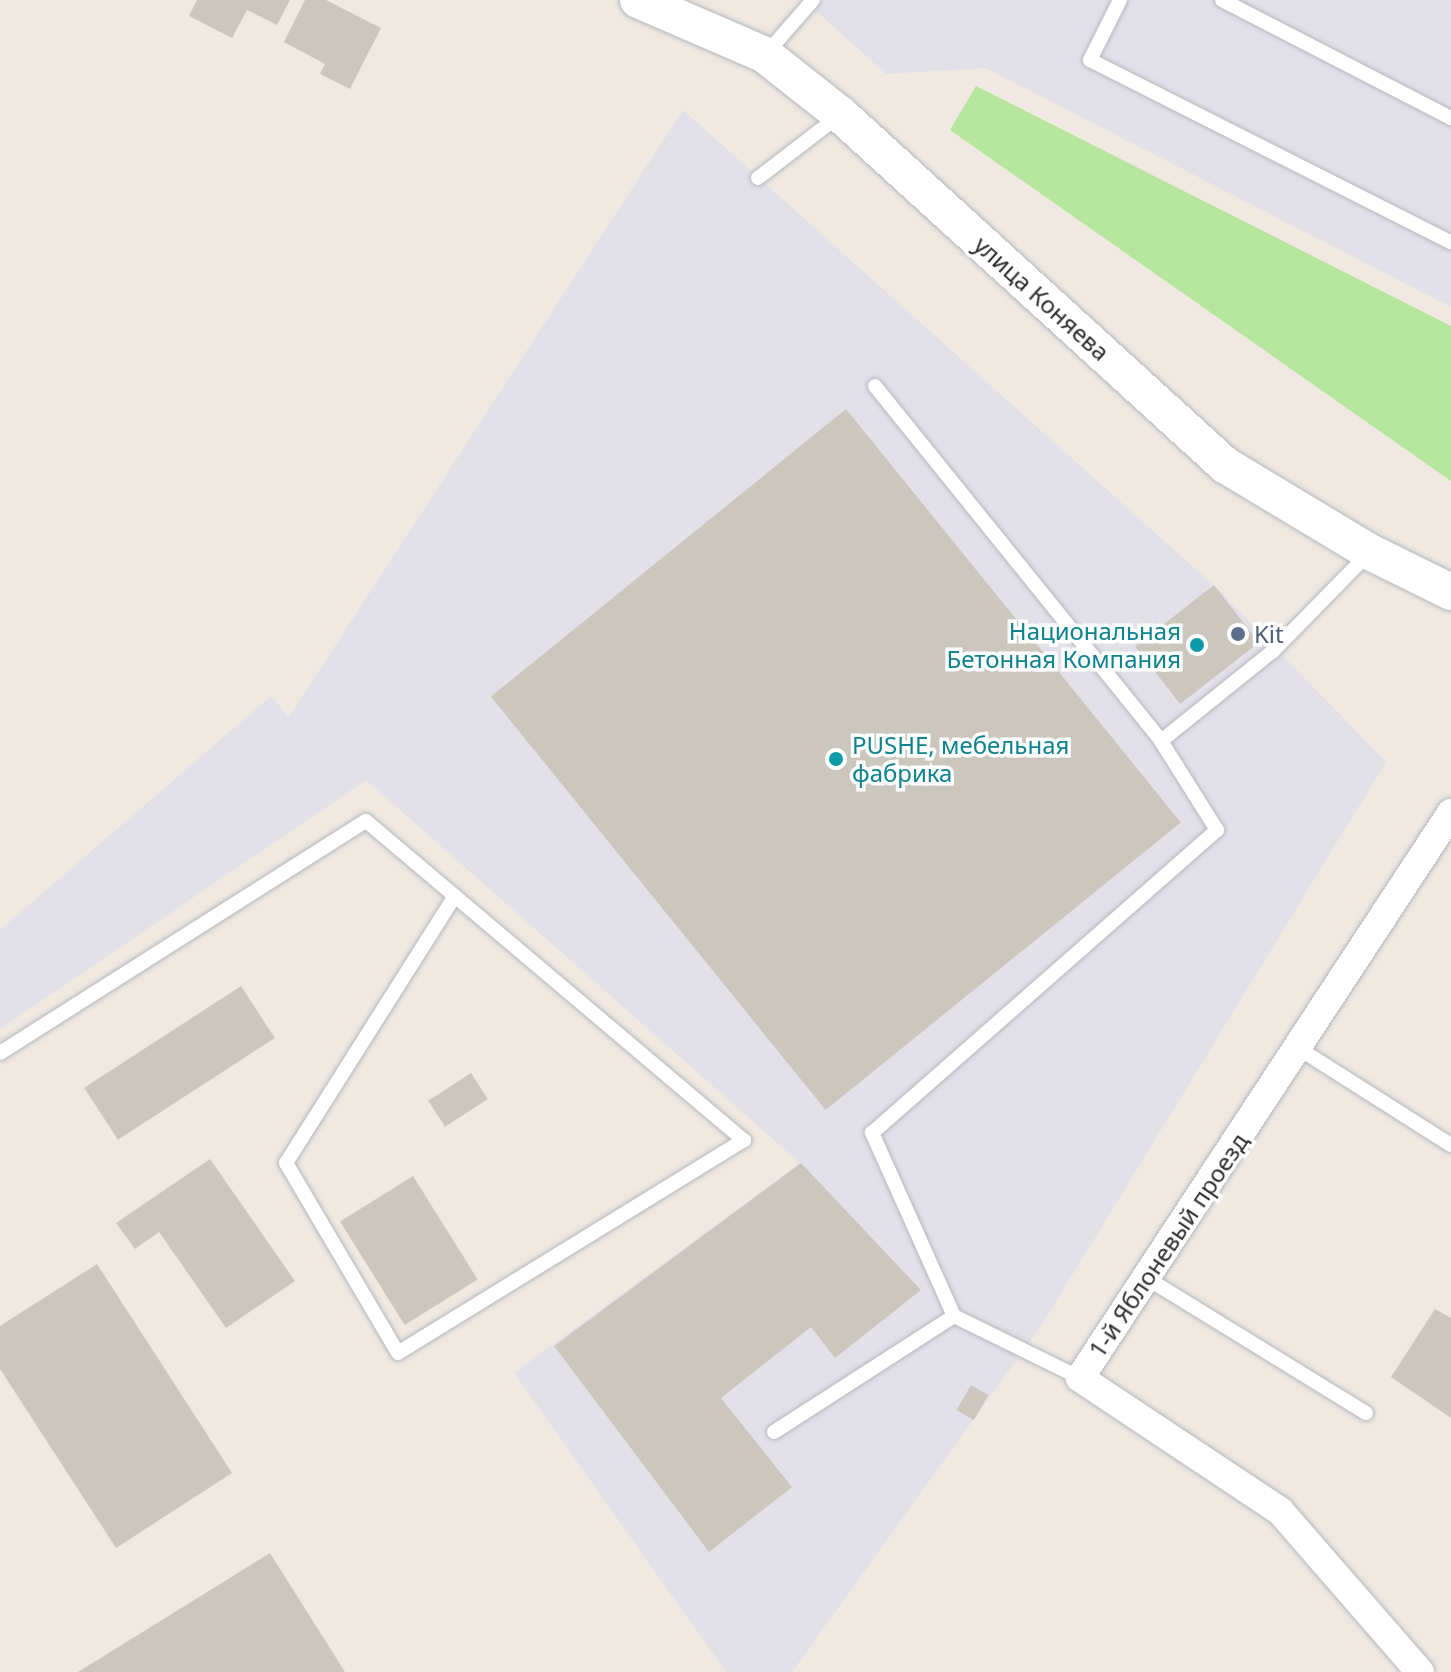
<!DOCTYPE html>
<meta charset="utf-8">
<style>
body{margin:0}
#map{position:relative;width:1451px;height:1672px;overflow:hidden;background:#efe9e1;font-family:"Noto Sans",sans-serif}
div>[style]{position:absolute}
.industrial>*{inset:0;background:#e3e1e8}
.green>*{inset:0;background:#b6e59e}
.building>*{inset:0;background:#cbc7bf;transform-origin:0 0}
.roads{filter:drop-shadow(0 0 2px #b4b7c1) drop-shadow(0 0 2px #b4b7c1)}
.service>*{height:14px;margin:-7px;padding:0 7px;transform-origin:7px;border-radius:7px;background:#fff}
.minor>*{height:28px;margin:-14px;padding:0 14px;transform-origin:14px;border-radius:14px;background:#fff}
.tertiary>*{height:36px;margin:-18px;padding:0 18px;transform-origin:18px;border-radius:18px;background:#fff}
.dots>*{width:22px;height:22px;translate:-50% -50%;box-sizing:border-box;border:4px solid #fff;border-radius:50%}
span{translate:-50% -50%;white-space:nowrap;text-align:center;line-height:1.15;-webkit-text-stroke:7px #fff;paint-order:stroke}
.street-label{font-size:24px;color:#2e2e2e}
.culture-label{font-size:24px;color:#0d838f}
.right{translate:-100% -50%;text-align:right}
.left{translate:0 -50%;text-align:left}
.service-label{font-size:24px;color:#4e5e75}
</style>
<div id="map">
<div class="industrial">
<i style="clip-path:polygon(804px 0,1451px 0,1451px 307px,986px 68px,886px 74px)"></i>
<i style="clip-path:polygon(683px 110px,1220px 591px,1386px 762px,1043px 1323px,792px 1672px,726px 1672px,514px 1373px,800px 1163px,366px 780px,0 1029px,0 930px,271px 696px,289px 717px)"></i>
</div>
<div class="green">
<i style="clip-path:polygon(976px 86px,1451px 326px,1451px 481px,950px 130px)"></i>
</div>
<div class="building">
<i style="clip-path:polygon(197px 0,290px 0,277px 25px,247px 10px,232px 38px,189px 16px)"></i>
<i style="clip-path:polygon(305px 0,326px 0,381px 28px,350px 89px,320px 74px,325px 64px,284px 42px)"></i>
<i style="left:846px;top:409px;width:532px;height:457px;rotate:51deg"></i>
<i style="left:1214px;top:585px;width:73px;height:100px;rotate:52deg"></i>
<i style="left:241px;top:986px;width:62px;height:187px;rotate:57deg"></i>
<i style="left:471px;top:1073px;width:31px;height:51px;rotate:57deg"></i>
<i style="clip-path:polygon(210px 1159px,295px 1281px,226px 1328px,159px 1232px,135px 1249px,116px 1223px)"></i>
<i style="clip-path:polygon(801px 1163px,921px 1290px,835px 1358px,811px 1327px,721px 1398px,792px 1487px,709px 1552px,554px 1346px)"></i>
<i style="left:413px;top:1176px;width:122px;height:86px;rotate:58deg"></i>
<i style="clip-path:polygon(97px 1264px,232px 1473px,116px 1548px,0 1369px,0 1326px)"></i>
<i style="clip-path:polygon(1435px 1309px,1451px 1318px,1451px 1418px,1391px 1377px)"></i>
<i style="left:971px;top:1385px;width:20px;height:29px;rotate:30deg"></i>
<i style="clip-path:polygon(270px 1553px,345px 1672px,78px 1672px)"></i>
</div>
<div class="roads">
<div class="service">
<i style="left:1120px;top:0;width:67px;rotate:116.6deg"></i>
<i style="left:1090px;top:60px;width:404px;rotate:26.8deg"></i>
<i style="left:1222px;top:0;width:258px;rotate:27.3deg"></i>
<i style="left:765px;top:55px;width:73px;rotate:-48.9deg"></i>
<i style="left:758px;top:178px;width:103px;rotate:-37.5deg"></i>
<i style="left:875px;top:386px;width:456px;rotate:51.1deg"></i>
<i style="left:1161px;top:741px;width:144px;rotate:-38.8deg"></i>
<i style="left:1273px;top:651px;width:137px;rotate:-45.6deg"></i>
<i style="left:1298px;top:1048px;width:181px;rotate:32.4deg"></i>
<i style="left:0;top:1053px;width:433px;rotate:-32.4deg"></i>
<i style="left:366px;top:821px;width:495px;rotate:40.2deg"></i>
<i style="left:744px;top:1140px;width:406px;rotate:148.4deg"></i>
<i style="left:398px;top:1353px;width:221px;rotate:-120.5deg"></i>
<i style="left:286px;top:1163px;width:316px;rotate:-57.7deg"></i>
<i style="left:1148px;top:1279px;width:256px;rotate:31.6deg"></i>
<i style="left:954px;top:1316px;width:201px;rotate:-114.1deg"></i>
<i style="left:872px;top:1133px;width:459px;rotate:-41.3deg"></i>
<i style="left:1217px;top:830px;width:105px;rotate:-122.2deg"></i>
<i style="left:774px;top:1432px;width:214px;rotate:-32.8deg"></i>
<i style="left:954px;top:1316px;width:140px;rotate:26.2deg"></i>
</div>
<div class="minor">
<i style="left:1420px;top:1672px;width:213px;rotate:-131deg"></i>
<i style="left:1280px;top:1511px;width:240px;rotate:-146.4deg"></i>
<i style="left:1080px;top:1378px;width:676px;rotate:-56.71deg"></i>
</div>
<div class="tertiary">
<i style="left:638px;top:0;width:138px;rotate:23.4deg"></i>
<i style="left:765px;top:55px;width:97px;rotate:38.3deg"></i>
<i style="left:841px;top:115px;width:520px;rotate:42.35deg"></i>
<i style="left:1225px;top:465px;width:169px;rotate:31deg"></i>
<i style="left:1370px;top:552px;width:90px;rotate:26.3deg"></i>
</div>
</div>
<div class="dots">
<i style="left:1238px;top:634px;background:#5c6f8a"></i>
<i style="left:1197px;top:645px;background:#0f9aa8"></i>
<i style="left:836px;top:759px;background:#0f9aa8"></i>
</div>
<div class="street-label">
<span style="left:1042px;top:298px;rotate:42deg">улица Коняева</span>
<span style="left:1168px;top:1245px;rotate:-56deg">1-й Яблоневый проезд</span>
</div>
<div class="culture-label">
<span class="right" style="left:1181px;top:645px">Национальная<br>Бетонная Компания</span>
<span class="left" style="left:852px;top:759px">PUSHE, мебельная<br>фабрика</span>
</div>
<div class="service-label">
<span class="left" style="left:1254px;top:634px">Kit</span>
</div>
</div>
